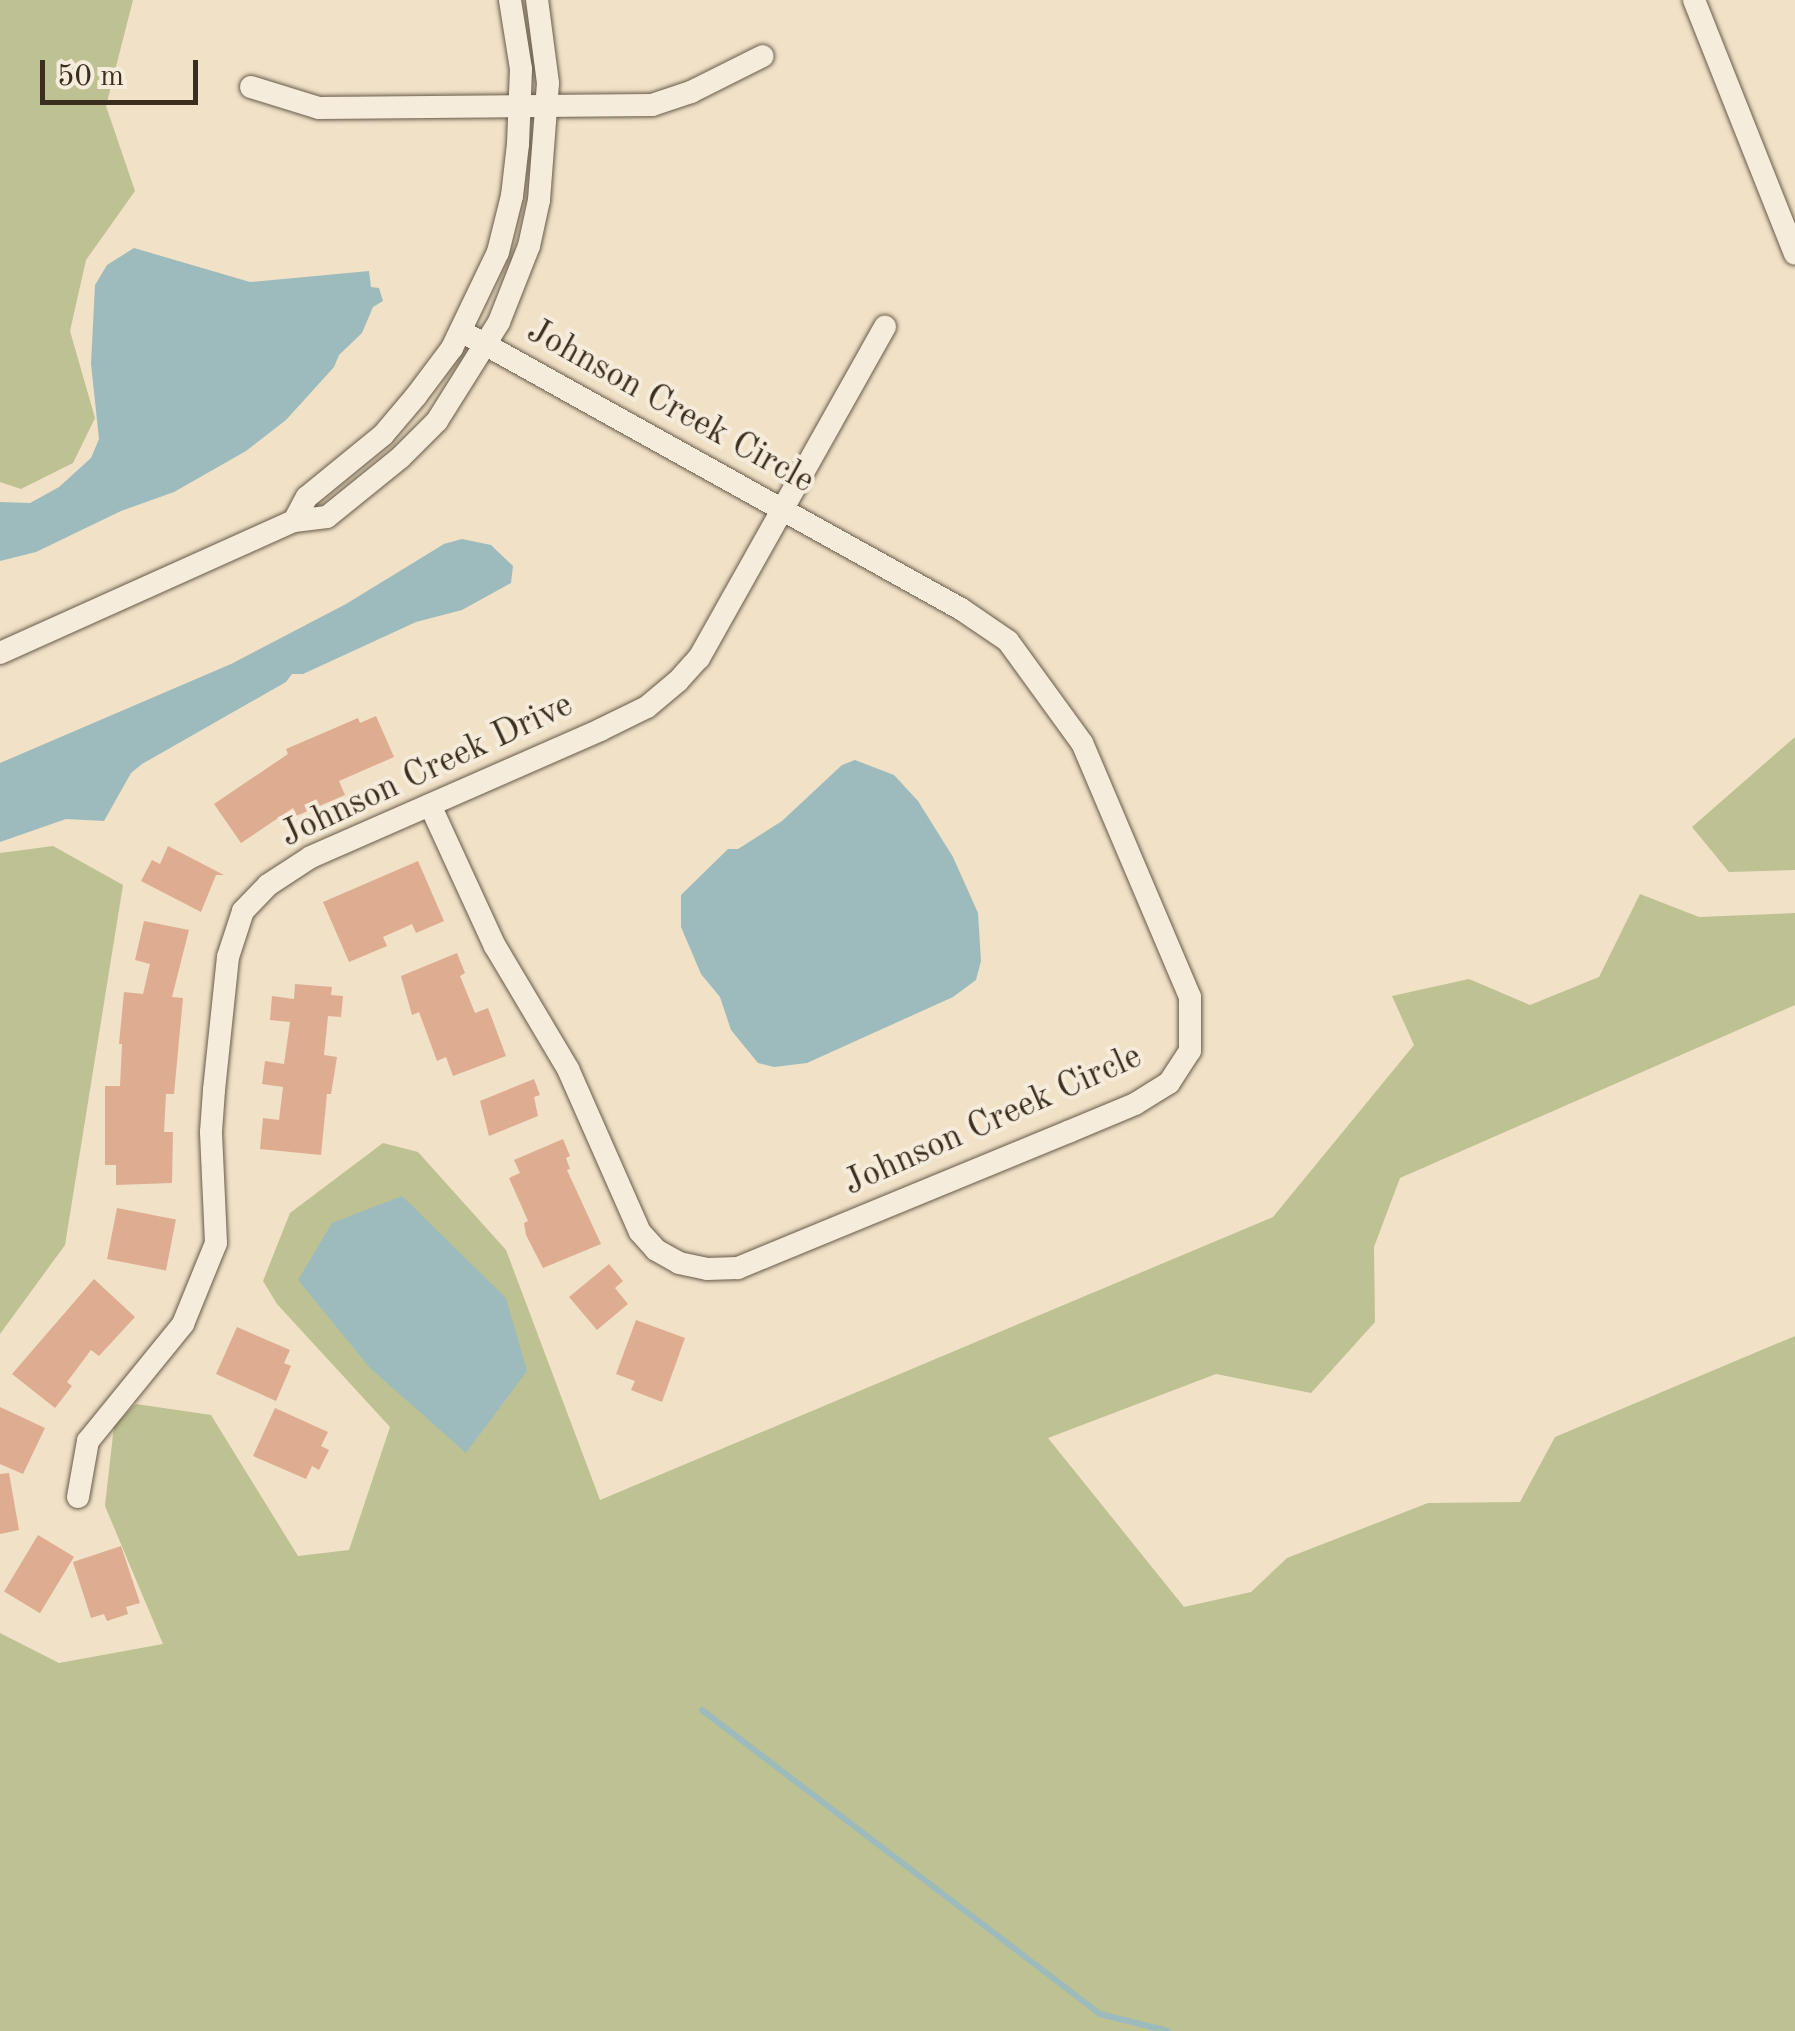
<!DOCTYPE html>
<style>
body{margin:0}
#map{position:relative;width:1795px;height:2031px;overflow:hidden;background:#f0e1c7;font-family:"Old Standard TT",serif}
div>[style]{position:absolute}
.green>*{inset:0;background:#bec192}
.water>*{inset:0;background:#9dbbbd}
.stream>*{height:6px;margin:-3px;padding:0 3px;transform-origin:3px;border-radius:3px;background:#9dbbbd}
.building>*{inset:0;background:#dead91;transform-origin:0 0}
.roads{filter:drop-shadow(0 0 2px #685b49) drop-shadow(0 0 2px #685b49)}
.minor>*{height:22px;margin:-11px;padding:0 11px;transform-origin:11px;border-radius:11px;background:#f5ecdb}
span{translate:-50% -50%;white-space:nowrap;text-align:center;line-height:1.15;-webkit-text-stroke:8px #f5ecdb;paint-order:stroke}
.street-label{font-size:35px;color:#3a2e1f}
.scale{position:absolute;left:40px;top:60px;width:158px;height:45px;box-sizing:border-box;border:5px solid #3a2e1f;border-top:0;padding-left:12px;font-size:30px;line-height:35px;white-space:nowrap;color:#3a2e1f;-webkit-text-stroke:8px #f5ecdb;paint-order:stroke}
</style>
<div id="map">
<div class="green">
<i style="clip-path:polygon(0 0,133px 0,106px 106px,135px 191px,86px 260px,70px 331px,95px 418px,73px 463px,21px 489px,0 482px)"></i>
<i style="clip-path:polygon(1795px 737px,1795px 870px,1729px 872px,1692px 827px)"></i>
<i style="clip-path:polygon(53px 846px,123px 885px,65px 1245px,0 1334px,0 853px)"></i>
<i style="clip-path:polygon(1640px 894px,1699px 917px,1795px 913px,1795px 1005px,1400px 1178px,1374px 1247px,1375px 1322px,1311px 1393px,1216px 1374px,1048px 1438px,1184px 1607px,1251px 1592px,1287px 1558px,1428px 1503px,1520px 1502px,1555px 1437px,1795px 1336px,1795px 2031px,0 2031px,0 1633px,59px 1663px,163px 1644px,105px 1506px,114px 1426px,136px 1404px,211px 1415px,298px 1556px,349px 1550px,390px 1427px,277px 1304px,263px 1281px,290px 1213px,383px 1143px,418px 1152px,506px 1250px,600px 1500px,1273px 1217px,1414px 1045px,1392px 996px,1469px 979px,1530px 1005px,1599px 977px)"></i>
</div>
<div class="water">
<i style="clip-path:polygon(134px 248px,250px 282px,369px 271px,371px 287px,379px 288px,383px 301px,373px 307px,362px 333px,339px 355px,334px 367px,286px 420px,246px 451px,174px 492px,121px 511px,36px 552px,0 561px,0 502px,30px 503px,59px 487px,91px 458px,99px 439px,91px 364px,95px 285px,107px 265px)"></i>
<i style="clip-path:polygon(462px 539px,491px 545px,513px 566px,511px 583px,462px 610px,416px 622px,303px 674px,292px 674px,286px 682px,142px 764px,131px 773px,104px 821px,66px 819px,0 842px,0 763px,231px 664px,346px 604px,444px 544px)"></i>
<i style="clip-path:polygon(855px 760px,894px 775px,918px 801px,953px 857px,978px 913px,981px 961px,976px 980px,953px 997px,807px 1063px,774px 1067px,758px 1063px,731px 1030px,720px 997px,701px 974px,681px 927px,681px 895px,728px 849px,738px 849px,782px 821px,842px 765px)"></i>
<i style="clip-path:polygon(402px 1196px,506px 1298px,527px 1371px,466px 1453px,370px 1368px,298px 1280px,332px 1223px)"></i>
</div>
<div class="stream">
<i style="left:702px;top:1710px;width:501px;rotate:37.37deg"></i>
<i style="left:1100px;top:2014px;width:70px;rotate:14deg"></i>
</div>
<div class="building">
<i style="clip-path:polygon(376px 716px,394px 757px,339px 781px,345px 795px,296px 816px,293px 808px,241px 843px,214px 804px,288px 754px,286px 749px,358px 718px,360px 723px)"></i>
<i style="clip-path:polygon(168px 846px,224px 875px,216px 875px,201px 912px,141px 881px,152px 860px,160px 864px)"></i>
<i style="clip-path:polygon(418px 861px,444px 921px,416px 933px,412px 924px,383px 937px,387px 946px,349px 962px,323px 902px)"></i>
<i style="clip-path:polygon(144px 921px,189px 930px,172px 997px,183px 998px,174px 1094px,166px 1094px,164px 1132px,173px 1132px,172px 1183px,116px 1185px,116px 1165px,105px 1165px,105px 1086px,120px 1086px,122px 1044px,119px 1044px,124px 992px,143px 994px,150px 964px,135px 960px)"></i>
<i style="clip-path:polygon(457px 953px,465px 973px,460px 976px,475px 1013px,488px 1008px,506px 1056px,453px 1076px,446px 1057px,437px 1061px,419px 1012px,412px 1015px,401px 976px)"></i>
<i style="clip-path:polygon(295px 984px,332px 987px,331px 995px,343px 996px,341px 1017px,328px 1016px,324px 1055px,337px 1057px,331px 1094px,327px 1094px,321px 1155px,260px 1149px,263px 1118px,279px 1120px,283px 1087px,262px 1084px,265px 1061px,284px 1064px,290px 1022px,270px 1020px,272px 996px,294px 999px)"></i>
<i style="clip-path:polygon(534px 1079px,540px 1095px,534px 1097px,538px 1116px,489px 1136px,480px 1101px)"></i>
<i style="clip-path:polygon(563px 1139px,570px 1156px,566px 1158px,570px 1169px,567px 1170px,601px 1244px,543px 1268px,526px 1235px,524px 1223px,528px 1221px,509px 1178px,520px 1173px,514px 1160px)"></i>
<i style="left:117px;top:1208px;width:60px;height:52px;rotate:11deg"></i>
<i style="clip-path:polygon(609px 1264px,623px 1281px,615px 1288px,628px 1304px,597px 1330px,569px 1297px)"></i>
<i style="clip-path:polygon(94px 1279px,135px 1317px,99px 1356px,91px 1350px,67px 1382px,72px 1386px,55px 1408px,12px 1374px)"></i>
<i style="clip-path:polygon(636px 1320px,685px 1338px,662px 1402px,631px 1390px,635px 1381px,616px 1374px)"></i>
<i style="clip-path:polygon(237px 1327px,290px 1350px,284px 1363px,291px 1366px,276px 1401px,216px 1374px)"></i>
<i style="clip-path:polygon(0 1407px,45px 1428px,23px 1474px,0 1464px)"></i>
<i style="clip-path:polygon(275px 1408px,328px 1432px,321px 1446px,329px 1450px,319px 1470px,312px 1466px,306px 1479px,253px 1456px)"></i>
<i style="clip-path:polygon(9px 1473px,19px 1530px,0 1534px,0 1474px)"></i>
<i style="left:38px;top:1535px;width:42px;height:66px;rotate:31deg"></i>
<i style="clip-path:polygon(121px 1546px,140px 1603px,126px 1607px,128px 1614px,107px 1621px,104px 1614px,91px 1618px,73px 1562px)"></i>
</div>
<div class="roads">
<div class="minor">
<i style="left:1694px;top:0;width:273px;rotate:68.3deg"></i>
<i style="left:251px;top:87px;width:71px;rotate:17.2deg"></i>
<i style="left:319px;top:108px;width:333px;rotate:-0.5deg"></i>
<i style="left:652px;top:105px;width:41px;rotate:-18.4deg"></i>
<i style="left:691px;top:92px;width:80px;rotate:-26.6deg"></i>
<i style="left:294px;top:521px;width:27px;rotate:-62deg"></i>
<i style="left:307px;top:497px;width:98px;rotate:-39.2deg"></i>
<i style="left:383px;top:435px;width:51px;rotate:-49.8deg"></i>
<i style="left:416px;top:396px;width:60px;rotate:-53.1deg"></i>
<i style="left:452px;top:348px;width:106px;rotate:-64.4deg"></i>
<i style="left:498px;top:252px;width:58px;rotate:-76deg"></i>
<i style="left:512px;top:196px;width:52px;rotate:-83.4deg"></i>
<i style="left:518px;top:144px;width:75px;rotate:-87.7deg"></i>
<i style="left:521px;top:69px;width:70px;rotate:-99.1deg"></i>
<i style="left:0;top:653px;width:322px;rotate:-24.2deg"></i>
<i style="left:294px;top:521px;width:33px;rotate:-7deg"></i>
<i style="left:327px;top:517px;width:95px;rotate:-39deg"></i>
<i style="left:401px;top:457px;width:51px;rotate:-45deg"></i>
<i style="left:437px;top:421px;width:117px;rotate:-57.9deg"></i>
<i style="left:499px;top:322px;width:82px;rotate:-68.5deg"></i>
<i style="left:529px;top:246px;width:47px;rotate:-77.7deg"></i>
<i style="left:539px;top:200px;width:117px;rotate:-85.6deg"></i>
<i style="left:548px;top:83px;width:84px;rotate:-97.5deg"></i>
<i style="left:430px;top:805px;width:155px;rotate:65.3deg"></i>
<i style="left:495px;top:946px;width:143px;rotate:59.3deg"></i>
<i style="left:568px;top:1069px;width:178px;rotate:66.2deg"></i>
<i style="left:640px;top:1232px;width:24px;rotate:48deg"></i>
<i style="left:656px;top:1250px;width:26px;rotate:29deg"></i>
<i style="left:679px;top:1263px;width:29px;rotate:12deg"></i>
<i style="left:707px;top:1269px;width:31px;rotate:-2deg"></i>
<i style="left:738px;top:1268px;width:357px;rotate:-22.4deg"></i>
<i style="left:1068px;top:1132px;width:73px;rotate:-22.7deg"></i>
<i style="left:1135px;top:1104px;width:40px;rotate:-32deg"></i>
<i style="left:1169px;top:1083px;width:38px;rotate:-57deg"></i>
<i style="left:1190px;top:1051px;width:54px;rotate:-90deg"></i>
<i style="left:1190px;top:997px;width:276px;rotate:-113deg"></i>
<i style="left:1082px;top:743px;width:126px;rotate:-126deg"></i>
<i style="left:1008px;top:641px;width:57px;rotate:-145.8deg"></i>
<i style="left:961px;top:609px;width:572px;rotate:-150.93deg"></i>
<i style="left:78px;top:1497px;width:57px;rotate:-79.9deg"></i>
<i style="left:88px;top:1441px;width:151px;rotate:-50.9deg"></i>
<i style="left:183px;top:1324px;width:87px;rotate:-67.8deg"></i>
<i style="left:216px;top:1243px;width:111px;rotate:-92.6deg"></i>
<i style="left:211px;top:1132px;width:42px;rotate:-85.9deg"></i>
<i style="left:214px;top:1090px;width:134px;rotate:-84deg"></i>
<i style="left:228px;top:957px;width:48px;rotate:-71.9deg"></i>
<i style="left:243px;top:911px;width:36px;rotate:-46deg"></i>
<i style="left:268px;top:885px;width:51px;rotate:-33.1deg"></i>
<i style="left:311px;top:857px;width:316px;rotate:-23.7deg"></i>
<i style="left:600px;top:730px;width:52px;rotate:-26.1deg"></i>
<i style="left:647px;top:707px;width:40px;rotate:-40deg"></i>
<i style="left:678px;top:681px;width:31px;rotate:-48deg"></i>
<i style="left:699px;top:658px;width:380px;rotate:-60.7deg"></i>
</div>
</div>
<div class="street-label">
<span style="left:670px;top:407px;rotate:29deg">Johnson Creek Circle</span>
<span style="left:427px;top:771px;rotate:-25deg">Johnson Creek Drive</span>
<span style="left:993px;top:1121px;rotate:-24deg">Johnson Creek Circle</span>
</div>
<div class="scale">50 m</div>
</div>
